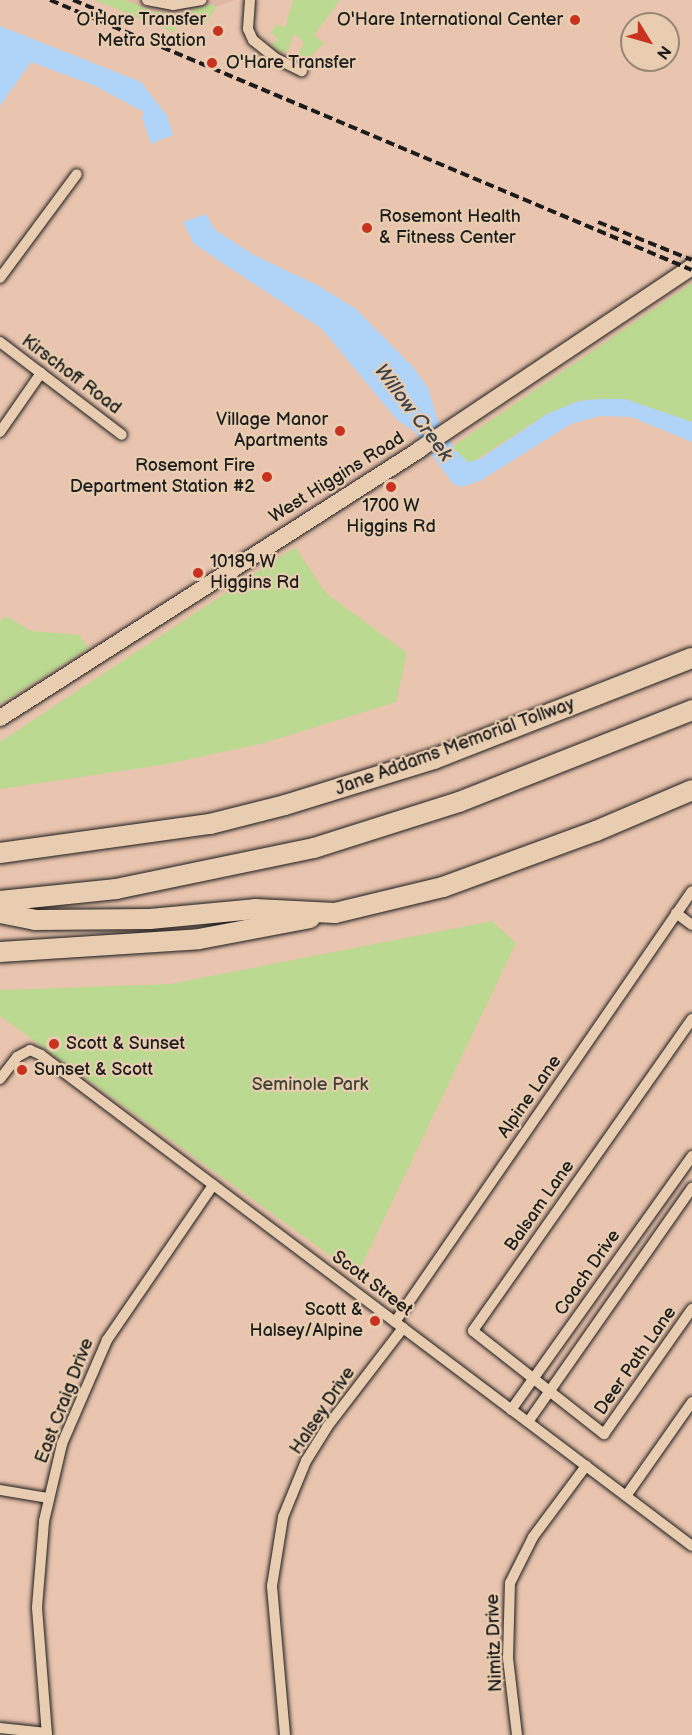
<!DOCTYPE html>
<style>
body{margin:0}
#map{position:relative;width:692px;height:1735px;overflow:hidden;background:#e9c4ae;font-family:"Balsamiq Sans",sans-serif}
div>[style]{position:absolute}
.built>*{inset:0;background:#e0b7a6}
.green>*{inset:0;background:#bcd991}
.water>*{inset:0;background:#b0d3f8}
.roads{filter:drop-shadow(0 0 2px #1c1c1c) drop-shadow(0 0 2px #1c1c1c)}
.minor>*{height:10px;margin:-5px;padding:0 5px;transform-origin:5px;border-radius:5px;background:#e8cdb0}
.primary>*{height:16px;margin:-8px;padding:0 8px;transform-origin:8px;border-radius:8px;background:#e8cdb0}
.motorway>*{height:20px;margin:-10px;padding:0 10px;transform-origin:10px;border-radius:10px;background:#e8cdb0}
.rail>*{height:4px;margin-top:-2px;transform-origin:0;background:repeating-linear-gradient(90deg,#1c1c1c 0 9px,transparent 0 13.5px)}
.dots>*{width:16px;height:16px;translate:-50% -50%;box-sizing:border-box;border:3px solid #e8cdb0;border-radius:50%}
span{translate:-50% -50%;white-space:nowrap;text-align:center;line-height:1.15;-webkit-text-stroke:4.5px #e8cdb0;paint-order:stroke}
.poi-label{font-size:18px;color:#1c1c1c}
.right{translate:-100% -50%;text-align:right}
.left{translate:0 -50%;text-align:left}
.street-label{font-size:18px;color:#1c1c1c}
.park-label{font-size:18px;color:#3c4233}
.water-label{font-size:20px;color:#3a4148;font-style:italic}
.north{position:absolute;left:620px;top:12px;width:60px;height:60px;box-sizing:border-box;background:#e8cdb0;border:2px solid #968675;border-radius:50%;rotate:127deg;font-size:16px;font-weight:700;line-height:24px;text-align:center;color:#1c1c1c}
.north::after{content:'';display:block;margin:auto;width:21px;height:27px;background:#c8321e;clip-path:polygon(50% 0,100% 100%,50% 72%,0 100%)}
</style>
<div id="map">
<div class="built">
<i style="clip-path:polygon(95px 0,235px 0,179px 20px,173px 32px)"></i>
</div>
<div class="green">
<i style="clip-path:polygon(95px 0,126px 0,152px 11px,176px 14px,213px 4px,216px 8px,203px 27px,182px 19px,173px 32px)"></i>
<i style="clip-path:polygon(293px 0,340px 0,314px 35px,324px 43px,303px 64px,295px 60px,304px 42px,294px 34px,288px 50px,282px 53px,272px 45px,278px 38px,271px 33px,267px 38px,277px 24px,285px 28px)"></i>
<i style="clip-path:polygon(692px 283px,692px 422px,625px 399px,598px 399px,579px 401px,547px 414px,474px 461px,468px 462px,455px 450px,453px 446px)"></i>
<i style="clip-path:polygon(295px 547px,326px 593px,407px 653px,396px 702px,264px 743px,167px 764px,0 789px,0 742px)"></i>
<i style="clip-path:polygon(5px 616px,31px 631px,79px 635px,89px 648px,0 704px,0 622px)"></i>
<i style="clip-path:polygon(492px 921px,516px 943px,357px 1275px,0 1016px,0 990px,170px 984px)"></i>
</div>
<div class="water">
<i style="clip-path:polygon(0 26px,141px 82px,167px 116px,173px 135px,151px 144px,142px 118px,144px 112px,95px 86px,31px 62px,0 106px)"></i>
<i style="clip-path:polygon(206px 214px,215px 230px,254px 255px,317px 285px,356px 309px,413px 367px,428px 388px,437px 418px,455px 450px,468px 462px,480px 459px,547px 414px,579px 401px,598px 399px,625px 399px,692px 422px,692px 442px,631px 417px,600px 416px,571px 424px,480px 481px,461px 487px,453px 484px,415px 432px,397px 420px,322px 329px,194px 244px,183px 222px)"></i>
</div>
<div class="roads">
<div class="minor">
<i style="left:147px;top:0;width:26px;rotate:11deg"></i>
<i style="left:173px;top:5px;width:29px;rotate:-10deg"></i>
<i style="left:250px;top:0;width:29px;rotate:94deg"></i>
<i style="left:248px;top:29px;width:12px;rotate:66deg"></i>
<i style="left:253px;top:40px;width:28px;rotate:39deg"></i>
<i style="left:275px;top:58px;width:30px;rotate:26deg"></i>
<i style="left:0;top:278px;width:129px;rotate:-53.5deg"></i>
<i style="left:0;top:342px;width:153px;rotate:37.3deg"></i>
<i style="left:0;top:432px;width:72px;rotate:-55.2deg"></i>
<i style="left:676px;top:913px;width:20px;rotate:37deg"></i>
<i style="left:692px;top:1019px;width:381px;rotate:125.1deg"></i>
<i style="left:473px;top:1331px;width:167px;rotate:38.2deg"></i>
<i style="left:604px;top:1434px;width:153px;rotate:-54.9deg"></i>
<i style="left:0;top:1079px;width:28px;rotate:-52deg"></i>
<i style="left:17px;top:1057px;width:15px;rotate:-28deg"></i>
<i style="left:30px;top:1050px;width:12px;rotate:24deg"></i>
<i style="left:41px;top:1055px;width:815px;rotate:37.02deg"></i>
<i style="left:395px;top:1322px;width:523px;rotate:-55.43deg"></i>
<i style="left:511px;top:1410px;width:312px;rotate:-54.5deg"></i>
<i style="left:528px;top:1422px;width:286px;rotate:-55deg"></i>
<i style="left:0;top:1490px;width:49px;rotate:9.5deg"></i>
<i style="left:626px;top:1496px;width:115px;rotate:-54.9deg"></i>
<i style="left:0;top:1728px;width:47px;rotate:6.1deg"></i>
<i style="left:47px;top:1735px;width:128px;rotate:-94.5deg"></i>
<i style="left:37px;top:1607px;width:86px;rotate:-85.3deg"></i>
<i style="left:44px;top:1521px;width:79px;rotate:-76.8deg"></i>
<i style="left:62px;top:1444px;width:113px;rotate:-66.6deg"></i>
<i style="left:107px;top:1340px;width:188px;rotate:-55.6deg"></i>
<i style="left:285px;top:1735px;width:150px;rotate:-95deg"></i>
<i style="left:272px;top:1586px;width:70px;rotate:-80.9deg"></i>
<i style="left:283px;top:1517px;width:61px;rotate:-67.7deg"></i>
<i style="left:306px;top:1461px;width:40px;rotate:-58deg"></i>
<i style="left:327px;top:1427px;width:125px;rotate:-52.5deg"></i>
<i style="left:517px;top:1735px;width:78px;rotate:-96.7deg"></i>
<i style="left:508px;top:1658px;width:75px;rotate:-88.5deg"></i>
<i style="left:510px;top:1583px;width:51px;rotate:-63.4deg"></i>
<i style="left:533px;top:1537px;width:89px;rotate:-53.3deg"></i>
</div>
<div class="primary">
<i style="left:0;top:718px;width:499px;rotate:-32.6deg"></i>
<i style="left:420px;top:449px;width:327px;rotate:-33.8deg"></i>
</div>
<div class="motorway">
<i style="left:0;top:853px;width:212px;rotate:-7.9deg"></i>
<i style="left:210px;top:824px;width:77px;rotate:-14.2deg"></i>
<i style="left:285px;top:805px;width:156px;rotate:-17.2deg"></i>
<i style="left:434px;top:759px;width:277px;rotate:-21.4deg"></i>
<i style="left:0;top:901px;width:117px;rotate:-5.9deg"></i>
<i style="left:116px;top:889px;width:202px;rotate:-11.7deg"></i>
<i style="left:314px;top:848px;width:152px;rotate:-17.6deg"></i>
<i style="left:459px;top:802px;width:251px;rotate:-21.5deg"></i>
<i style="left:0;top:913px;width:36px;rotate:11deg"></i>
<i style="left:35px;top:920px;width:115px;rotate:-0.5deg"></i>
<i style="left:150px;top:919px;width:105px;rotate:-5.4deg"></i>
<i style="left:255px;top:909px;width:80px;rotate:2.9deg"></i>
<i style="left:335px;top:913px;width:111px;rotate:-13.5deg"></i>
<i style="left:443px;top:887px;width:163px;rotate:-20.1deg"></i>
<i style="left:596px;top:831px;width:104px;rotate:-23.1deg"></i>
<i style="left:0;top:952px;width:199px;rotate:-3.7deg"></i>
<i style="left:199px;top:939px;width:113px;rotate:-10.7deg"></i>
</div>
</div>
<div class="rail">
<i style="left:50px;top:0;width:696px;rotate:22.81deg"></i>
<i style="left:73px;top:0;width:57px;rotate:22.5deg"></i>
<i style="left:598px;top:222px;width:101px;rotate:22deg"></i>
</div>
<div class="dots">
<i style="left:575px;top:20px;background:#c8321e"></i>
<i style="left:218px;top:31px;background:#c8321e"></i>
<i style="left:212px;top:63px;background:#c8321e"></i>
<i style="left:367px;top:228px;background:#c8321e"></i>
<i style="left:340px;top:431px;background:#c8321e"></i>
<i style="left:267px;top:477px;background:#c8321e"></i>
<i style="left:391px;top:487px;background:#c8321e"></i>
<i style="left:198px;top:573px;background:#c8321e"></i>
<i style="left:54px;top:1044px;background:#c8321e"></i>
<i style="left:22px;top:1070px;background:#c8321e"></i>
<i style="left:375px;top:1321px;background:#c8321e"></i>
</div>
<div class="poi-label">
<span class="right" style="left:563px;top:20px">O'Hare International Center</span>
<span class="right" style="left:206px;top:31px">O'Hare Transfer<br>Metra Station</span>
<span class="left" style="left:226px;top:63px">O'Hare Transfer</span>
<span class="left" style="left:379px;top:228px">Rosemont Health<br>&amp; Fitness Center</span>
<span class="right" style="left:328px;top:431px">Village Manor<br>Apartments</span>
<span class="right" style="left:255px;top:477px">Rosemont Fire<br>Department Station #2</span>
<span style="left:391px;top:517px">1700 W<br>Higgins Rd</span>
<span class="left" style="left:210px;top:573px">10189 W<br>Higgins Rd</span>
<span class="left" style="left:66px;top:1044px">Scott &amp; Sunset</span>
<span class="left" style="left:34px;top:1070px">Sunset &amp; Scott</span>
<span class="right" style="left:363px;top:1321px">Scott &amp;<br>Halsey/Alpine</span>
</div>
<div class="street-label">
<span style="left:71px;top:375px;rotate:37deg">Kirschoff Road</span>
<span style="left:337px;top:478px;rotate:-32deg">West Higgins Road</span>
<span style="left:455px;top:747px;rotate:-20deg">Jane Addams Memorial Tollway</span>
<span style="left:530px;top:1097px;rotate:-55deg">Alpine Lane</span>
<span style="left:540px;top:1206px;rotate:-55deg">Balsam Lane</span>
<span style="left:588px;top:1273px;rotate:-55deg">Coach Drive</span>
<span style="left:372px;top:1284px;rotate:37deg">Scott Street</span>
<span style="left:636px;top:1361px;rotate:-55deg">Deer Path Lane</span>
<span style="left:65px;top:1401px;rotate:-69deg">East Craig Drive</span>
<span style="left:323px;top:1411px;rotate:-56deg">Halsey Drive</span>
<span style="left:495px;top:1643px;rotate:-92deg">Nimitz Drive</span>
</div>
<div class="park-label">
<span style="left:310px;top:1085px">Seminole Park</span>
</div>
<div class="water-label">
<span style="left:413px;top:413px;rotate:53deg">Willow Creek</span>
</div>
<div class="north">N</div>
</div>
